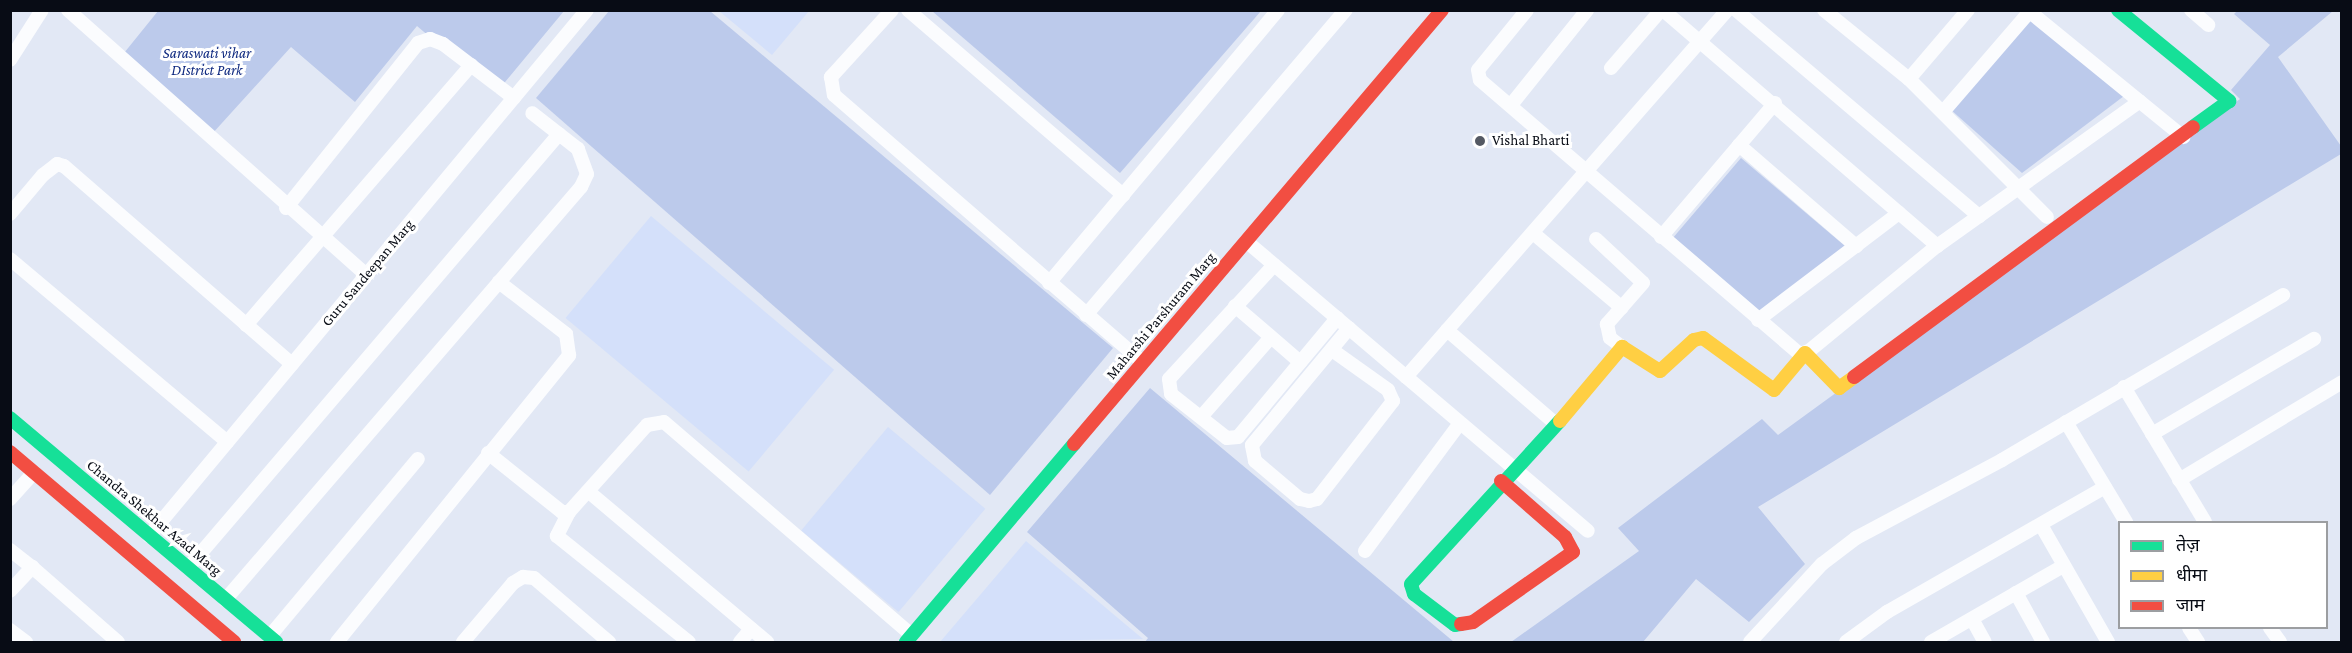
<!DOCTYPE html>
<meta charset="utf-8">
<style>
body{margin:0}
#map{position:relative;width:2352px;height:653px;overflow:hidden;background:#e2e8f5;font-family:"Crimson Pro","Noto Sans Devanagari",serif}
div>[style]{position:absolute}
.built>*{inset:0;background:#d4e0fa;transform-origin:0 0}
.green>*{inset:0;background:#bccaeb}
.street>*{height:14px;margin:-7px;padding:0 7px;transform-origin:7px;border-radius:7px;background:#fbfcfe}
.fast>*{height:14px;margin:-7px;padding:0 7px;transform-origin:7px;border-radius:7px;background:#16e098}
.slow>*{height:14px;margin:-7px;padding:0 7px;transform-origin:7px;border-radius:7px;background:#ffcf43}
.jam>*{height:14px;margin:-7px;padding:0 7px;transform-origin:7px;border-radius:7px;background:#f24e42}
.dots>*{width:16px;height:16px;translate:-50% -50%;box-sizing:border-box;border:3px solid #fff;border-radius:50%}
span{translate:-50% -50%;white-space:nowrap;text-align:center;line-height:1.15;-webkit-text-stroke:6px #fff;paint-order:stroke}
.park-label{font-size:15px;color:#102a80;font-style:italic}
.poi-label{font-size:15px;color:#080c15}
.left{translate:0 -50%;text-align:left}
.street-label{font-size:15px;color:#080c15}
.frame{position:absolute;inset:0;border:12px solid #080c15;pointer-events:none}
.legend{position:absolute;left:2118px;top:521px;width:210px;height:108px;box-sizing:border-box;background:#fff;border:2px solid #9c9ea1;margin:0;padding:8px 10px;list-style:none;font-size:18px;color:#080c15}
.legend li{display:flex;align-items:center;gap:12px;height:30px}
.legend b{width:30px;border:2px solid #9c9ea1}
</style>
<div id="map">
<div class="built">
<i style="clip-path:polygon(719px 11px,809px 11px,772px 55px)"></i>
<i style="left:651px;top:216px;width:239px;height:133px;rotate:40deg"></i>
<i style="left:888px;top:427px;width:127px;height:135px;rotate:40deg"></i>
<i style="clip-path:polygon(1026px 541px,1143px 639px,940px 642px)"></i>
</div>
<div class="green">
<i style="clip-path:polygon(158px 11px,564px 11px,496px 93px,417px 26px,355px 102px,291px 47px,212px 134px,120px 58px)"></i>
<i style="clip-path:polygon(609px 11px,710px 11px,1113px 348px,990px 495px,536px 98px)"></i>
<i style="clip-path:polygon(932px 11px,1261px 11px,1120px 173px)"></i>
<i style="clip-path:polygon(2237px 11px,2333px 11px,2278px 57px,2341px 146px,2341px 154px,1758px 507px,1805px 564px,1749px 622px,1696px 579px,1643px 642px,1511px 642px,1639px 551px,1618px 528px,1762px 419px,1778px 435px,2240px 99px,2231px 90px,2270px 45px,2234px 14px)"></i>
<i style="clip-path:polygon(2028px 18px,2124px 96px,2022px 173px,1950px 109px)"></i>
<i style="clip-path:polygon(1741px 158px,1845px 246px,1758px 313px,1672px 239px)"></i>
<i style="clip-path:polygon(1150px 388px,1381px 581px,1454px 642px,1145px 642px,1148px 638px,1027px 532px)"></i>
</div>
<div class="street">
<i style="left:68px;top:10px;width:399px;rotate:41.6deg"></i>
<i style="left:892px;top:10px;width:91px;rotate:132.3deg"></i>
<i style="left:831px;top:77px;width:18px;rotate:81deg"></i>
<i style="left:834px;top:95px;width:409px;rotate:40.9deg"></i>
<i style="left:908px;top:10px;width:284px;rotate:40.7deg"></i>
<i style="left:1527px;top:10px;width:77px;rotate:129.2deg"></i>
<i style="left:1478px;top:70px;width:10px;rotate:79deg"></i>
<i style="left:1480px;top:80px;width:421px;rotate:40.6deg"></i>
<i style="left:1800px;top:354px;width:9px;rotate:-18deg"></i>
<i style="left:1809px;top:351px;width:166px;rotate:-39.4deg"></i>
<i style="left:1937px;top:246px;width:249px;rotate:-35.5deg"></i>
<i style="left:1663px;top:10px;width:362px;rotate:40.7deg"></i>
<i style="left:1736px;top:10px;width:319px;rotate:40.3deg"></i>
<i style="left:1824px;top:10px;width:109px;rotate:39.1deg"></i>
<i style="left:1909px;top:79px;width:195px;rotate:45deg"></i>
<i style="left:2191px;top:10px;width:23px;rotate:41deg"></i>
<i style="left:2030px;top:12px;width:198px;rotate:39.2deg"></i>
<i style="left:10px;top:60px;width:59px;rotate:-57.4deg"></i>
<i style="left:1611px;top:68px;width:77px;rotate:-49.2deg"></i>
<i style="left:1909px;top:79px;width:91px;rotate:-49.5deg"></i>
<i style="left:1511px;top:105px;width:122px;rotate:-51.3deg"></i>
<i style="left:1943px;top:112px;width:135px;rotate:-49.2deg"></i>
<i style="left:1739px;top:145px;width:155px;rotate:40.8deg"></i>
<i style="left:286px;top:208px;width:211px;rotate:-51.3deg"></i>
<i style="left:418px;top:43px;width:13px;rotate:-18deg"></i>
<i style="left:430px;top:39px;width:14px;rotate:21deg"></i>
<i style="left:443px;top:44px;width:89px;rotate:37.3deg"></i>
<i style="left:10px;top:214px;width:51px;rotate:-49.8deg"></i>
<i style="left:43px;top:175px;width:18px;rotate:-38deg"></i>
<i style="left:57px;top:164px;width:7px;rotate:16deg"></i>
<i style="left:64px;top:166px;width:302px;rotate:41deg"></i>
<i style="left:1533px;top:233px;width:116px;rotate:40.1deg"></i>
<i style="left:1661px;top:237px;width:176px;rotate:-49.6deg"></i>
<i style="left:1596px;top:239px;width:64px;rotate:43.1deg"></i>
<i style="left:1643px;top:283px;width:55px;rotate:131.3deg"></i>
<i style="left:1607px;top:324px;width:14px;rotate:78deg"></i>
<i style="left:1610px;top:338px;width:15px;rotate:37deg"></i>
<i style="left:1246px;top:241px;width:448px;rotate:40.3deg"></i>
<i style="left:10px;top:259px;width:284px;rotate:40.1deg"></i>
<i style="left:1274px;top:265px;width:155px;rotate:132.6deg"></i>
<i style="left:1169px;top:379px;width:15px;rotate:82deg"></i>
<i style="left:1171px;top:394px;width:71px;rotate:38.2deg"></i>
<i style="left:1227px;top:438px;width:11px;rotate:-5deg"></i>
<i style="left:1238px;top:437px;width:155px;rotate:-50.2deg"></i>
<i style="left:1049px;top:283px;width:356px;rotate:-50deg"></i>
<i style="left:1235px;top:306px;width:86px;rotate:40.7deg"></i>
<i style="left:1086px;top:315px;width:401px;rotate:-49.6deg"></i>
<i style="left:1758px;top:320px;width:177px;rotate:-37.2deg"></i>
<i style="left:246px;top:325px;width:344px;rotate:-49.1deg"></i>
<i style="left:1447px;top:330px;width:145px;rotate:40.8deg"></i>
<i style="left:1332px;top:350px;width:69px;rotate:35.5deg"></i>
<i style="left:1388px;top:390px;width:12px;rotate:66deg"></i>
<i style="left:1393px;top:401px;width:124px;rotate:127.8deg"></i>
<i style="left:1317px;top:499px;width:8px;rotate:166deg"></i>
<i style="left:1309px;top:501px;width:9px;rotate:-167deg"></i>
<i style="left:1300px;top:499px;width:59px;rotate:-139.8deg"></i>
<i style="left:1255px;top:461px;width:16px;rotate:-101deg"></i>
<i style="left:1252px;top:445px;width:152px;rotate:-50.3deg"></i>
<i style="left:1406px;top:377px;width:488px;rotate:-48.8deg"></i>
<i style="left:2124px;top:387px;width:157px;rotate:59deg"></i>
<i style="left:1201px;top:417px;width:106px;rotate:-48.8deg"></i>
<i style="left:2066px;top:422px;width:117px;rotate:59deg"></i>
<i style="left:2152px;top:434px;width:188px;rotate:-30.4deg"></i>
<i style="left:488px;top:453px;width:95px;rotate:38.6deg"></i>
<i style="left:562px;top:512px;width:7px"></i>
<i style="left:569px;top:512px;width:117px;rotate:-48.1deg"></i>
<i style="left:647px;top:425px;width:17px;rotate:-10deg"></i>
<i style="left:664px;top:422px;width:327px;rotate:40.7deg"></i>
<i style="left:2179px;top:480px;width:190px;rotate:-31deg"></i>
<i style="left:589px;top:492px;width:233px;rotate:40.1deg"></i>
<i style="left:10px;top:499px;width:36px;rotate:-48deg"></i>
<i style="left:569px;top:512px;width:27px;rotate:117deg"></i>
<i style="left:557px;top:536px;width:169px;rotate:38.8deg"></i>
<i style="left:2041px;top:525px;width:135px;rotate:60.2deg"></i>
<i style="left:149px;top:536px;width:684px;rotate:-50.22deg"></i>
<i style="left:10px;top:550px;width:28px;rotate:38deg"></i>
<i style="left:1365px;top:551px;width:159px;rotate:-53.4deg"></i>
<i style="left:188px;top:568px;width:571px;rotate:-49.47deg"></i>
<i style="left:10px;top:591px;width:33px;rotate:-47deg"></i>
<i style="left:32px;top:567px;width:114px;rotate:41.1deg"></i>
<i style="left:2016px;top:593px;width:56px;rotate:61.1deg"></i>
<i style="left:225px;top:600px;width:545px;rotate:-49.24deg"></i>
<i style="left:581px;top:187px;width:14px;rotate:-65deg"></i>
<i style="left:587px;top:174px;width:27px;rotate:-110deg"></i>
<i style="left:578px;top:149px;width:58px;rotate:-142deg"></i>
<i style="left:1972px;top:619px;width:26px;rotate:61deg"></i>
<i style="left:2189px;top:628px;width:17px;rotate:57deg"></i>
<i style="left:2270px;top:628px;width:17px;rotate:54deg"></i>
<i style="left:10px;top:630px;width:20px;rotate:37deg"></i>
<i style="left:269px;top:637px;width:232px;rotate:-50.1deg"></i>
<i style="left:337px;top:642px;width:369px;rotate:-51deg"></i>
<i style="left:569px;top:355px;width:21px;rotate:-98deg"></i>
<i style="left:566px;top:334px;width:85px;rotate:-142.2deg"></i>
<i style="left:463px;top:642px;width:77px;rotate:-49.7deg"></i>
<i style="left:513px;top:583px;width:12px;rotate:-31deg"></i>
<i style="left:523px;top:577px;width:11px;rotate:5deg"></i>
<i style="left:534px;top:578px;width:99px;rotate:40.5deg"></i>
<i style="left:740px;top:642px;width:17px;rotate:-50deg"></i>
<i style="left:1750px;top:642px;width:106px;rotate:-47.3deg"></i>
<i style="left:1822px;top:564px;width:43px;rotate:-37.4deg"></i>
<i style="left:1856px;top:538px;width:166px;rotate:-28.1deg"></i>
<i style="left:2002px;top:460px;width:326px;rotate:-30.4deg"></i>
<i style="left:1846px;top:642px;width:51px;rotate:-36.2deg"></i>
<i style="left:1887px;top:612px;width:251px;rotate:-29.8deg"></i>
<i style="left:1931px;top:642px;width:152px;rotate:-29.9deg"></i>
</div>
<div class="fast">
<i style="left:2118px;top:10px;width:144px;rotate:39.3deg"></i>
<i style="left:2229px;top:101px;width:44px;rotate:144.2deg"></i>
<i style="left:10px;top:418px;width:348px;rotate:40.1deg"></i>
<i style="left:1461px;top:624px;width:6px;rotate:171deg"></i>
<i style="left:1455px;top:625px;width:51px;rotate:-142.9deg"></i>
<i style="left:1414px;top:594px;width:10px;rotate:-107deg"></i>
<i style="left:1411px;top:584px;width:221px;rotate:-47.6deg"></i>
<i style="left:906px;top:642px;width:260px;rotate:-49.7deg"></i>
</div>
<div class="slow">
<i style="left:1560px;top:421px;width:97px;rotate:-50deg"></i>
<i style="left:1622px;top:347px;width:45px;rotate:32.3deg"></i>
<i style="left:1660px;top:371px;width:46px;rotate:-42.4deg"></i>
<i style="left:1694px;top:340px;width:9px;rotate:-13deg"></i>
<i style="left:1703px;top:338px;width:88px;rotate:36.2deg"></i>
<i style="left:1774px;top:390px;width:48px;rotate:-50deg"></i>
<i style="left:1805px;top:353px;width:49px;rotate:45.8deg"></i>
<i style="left:1839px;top:388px;width:19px;rotate:-36deg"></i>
</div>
<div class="jam">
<i style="left:1854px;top:377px;width:421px;rotate:-36.4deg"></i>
<i style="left:1074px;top:444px;width:569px;rotate:-49.7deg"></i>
<i style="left:10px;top:452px;width:294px;rotate:40.3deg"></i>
<i style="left:1461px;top:624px;width:12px;rotate:-9deg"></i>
<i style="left:1473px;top:622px;width:122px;rotate:-35deg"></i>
<i style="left:1573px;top:552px;width:17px;rotate:-118deg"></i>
<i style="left:1565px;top:537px;width:85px;rotate:-138.8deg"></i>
</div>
<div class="dots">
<i style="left:1480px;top:141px;background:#545963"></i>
</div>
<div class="park-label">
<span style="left:207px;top:62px">Saraswati vihar<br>DIstrict Park</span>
</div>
<div class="poi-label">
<span class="left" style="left:1492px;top:141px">Vishal Bharti</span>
</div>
<div class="street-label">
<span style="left:368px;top:273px;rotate:-50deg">Guru Sandeepan Marg</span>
<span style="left:1161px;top:316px;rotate:-50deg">Maharshi Parshuram Marg</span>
<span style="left:154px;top:518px;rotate:40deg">Chandra Shekhar Azad Marg</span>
</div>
<div class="frame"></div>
<ul class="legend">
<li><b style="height:8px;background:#16e098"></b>तेज़</li>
<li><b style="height:8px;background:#ffcf43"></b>धीमा</li>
<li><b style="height:8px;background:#f24e42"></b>जाम</li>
</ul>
</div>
